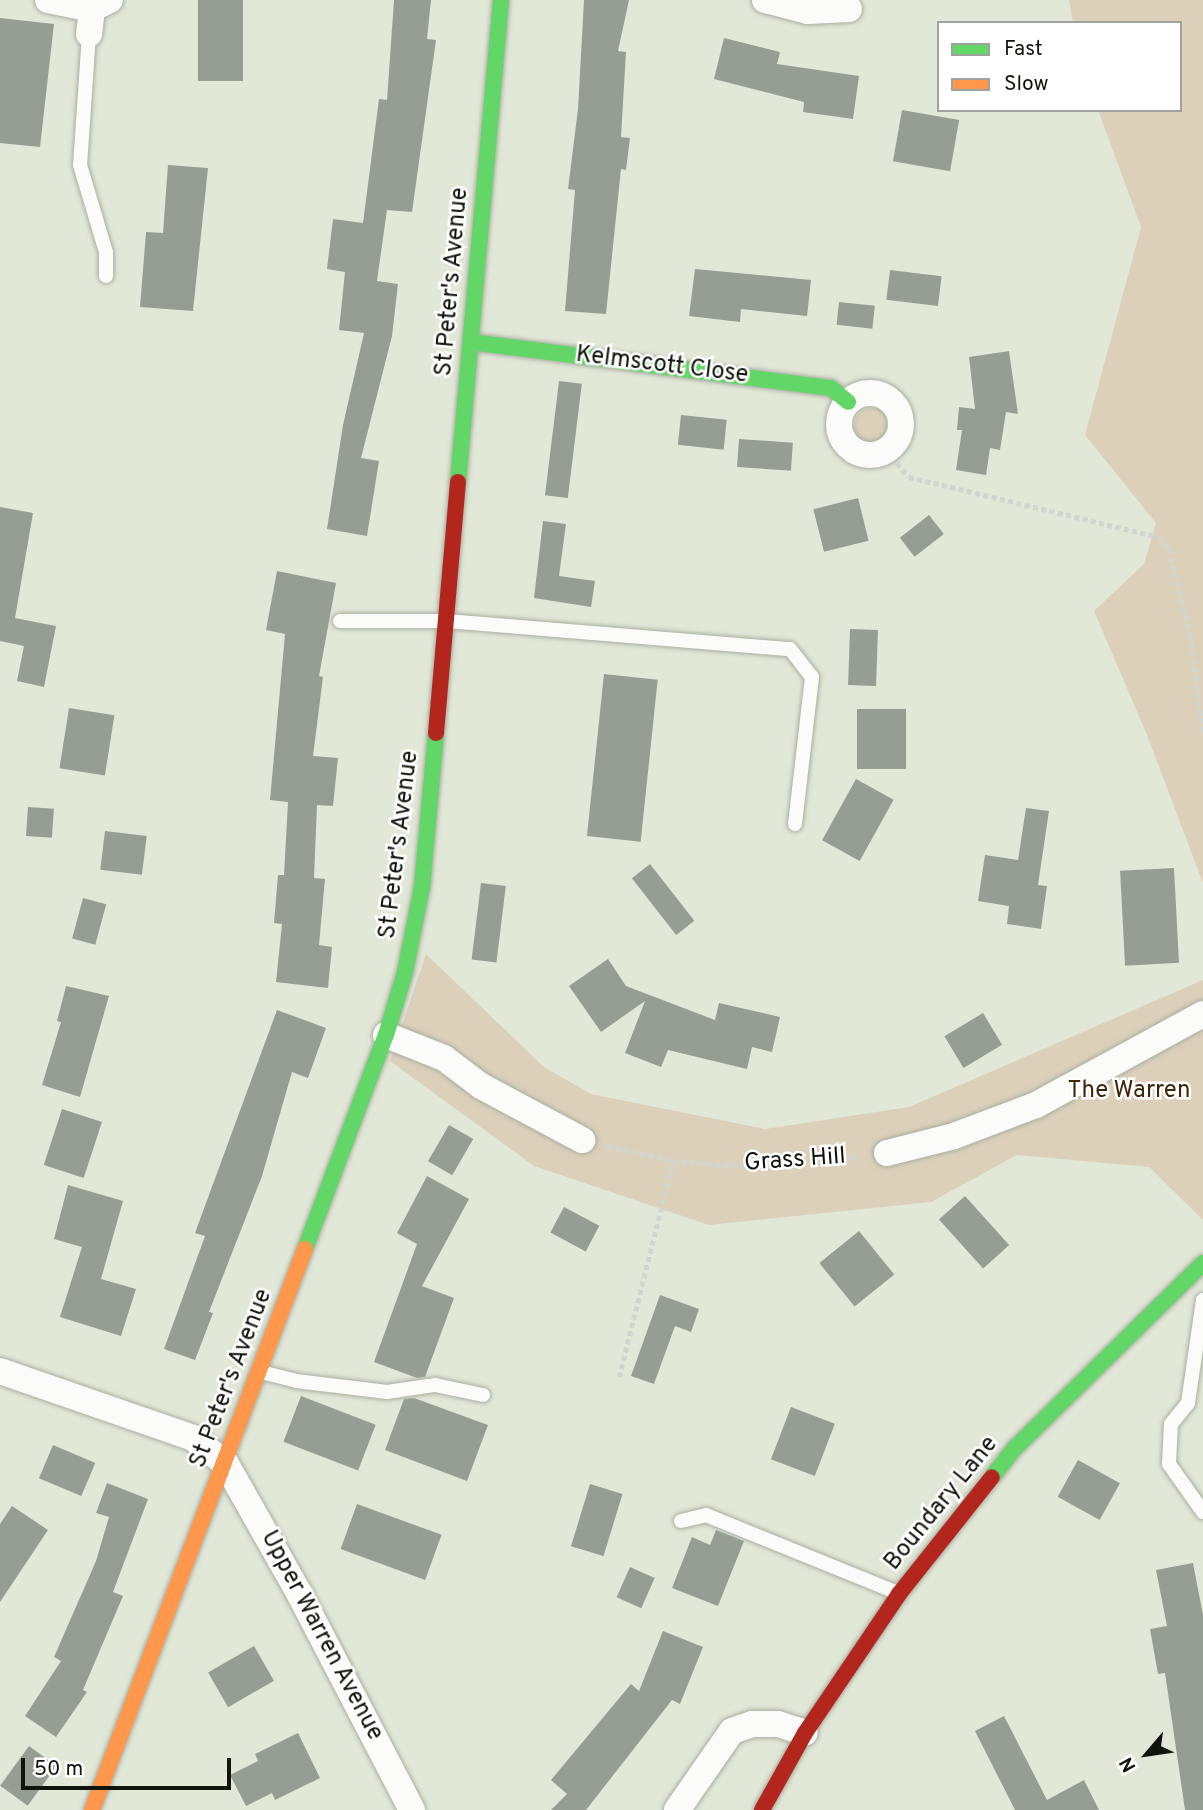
<!DOCTYPE html>
<style>
body{margin:0}
#map{position:relative;width:1203px;height:1810px;overflow:hidden;background:#e2e8d8;font-family:Overpass,sans-serif}
div>[style]{position:absolute}
.green>*{inset:0;background:#dcd0ba}
.round{border-radius:50%}
.building>*{inset:0;background:#969e93;transform-origin:0 0}
.path>*{height:4.5px;margin-top:-2.25px;transform-origin:0;background:repeating-linear-gradient(90deg,#d2d4d0 0 5px,transparent 0 8.5px)}
.roads{filter:drop-shadow(0 0 2px #a9aea2) drop-shadow(0 0 2px #a9aea2)}
.lane>*{height:14px;margin:-7px;padding:0 7px;transform-origin:7px;border-radius:7px;background:#fbfcf9}
.street>*{height:26px;margin:-13px;padding:0 13px;transform-origin:13px;border-radius:13px;background:#fbfcf9}
.street>.ring{margin:-13px;padding:0;box-sizing:content-box;background:none;border:26px solid #fbfcf9;border-radius:50%}
.fast>*{height:16px;margin:-8px;padding:0 8px;transform-origin:8px;border-radius:8px;background:#63d668}
.slow>*{height:16px;margin:-8px;padding:0 8px;transform-origin:8px;border-radius:8px;background:#ff974d}
.jam>*{height:16px;margin:-8px;padding:0 8px;transform-origin:8px;border-radius:8px;background:#b3261e}
span{translate:-50% -50%;white-space:nowrap;text-align:center;line-height:1.15;-webkit-text-stroke:5px #fff;paint-order:stroke}
.street-label{font-size:24px;color:#10140a}
.park-label{font-size:24px;color:#3e260a}
.legend{position:absolute;left:937px;top:21px;width:245px;height:91px;box-sizing:border-box;background:#fff;border:2px solid #9fa19d;margin:0;padding:9px 12px;list-style:none;font-size:21px;color:#10140a}
.legend li{display:flex;align-items:center;gap:14px;height:35px}
.legend b{width:35px;border:2px solid #9fa19d}
.north{position:absolute;left:1112px;top:1719px;width:70px;height:70px;-webkit-text-stroke:5px #fff;paint-order:stroke;rotate:241deg;font-size:19px;font-weight:700;line-height:28px;text-align:center;color:#10140a}
.north::after{content:'';display:block;margin:auto;width:24px;height:32px;background:#10140a;clip-path:polygon(50% 0,100% 100%,50% 72%,0 100%)}
.scale{position:absolute;left:21px;top:1758px;width:210px;height:32px;box-sizing:border-box;border:4px solid #10140a;border-top:0;padding-left:9px;font-size:21px;line-height:24px;white-space:nowrap;color:#10140a;-webkit-text-stroke:5px #fff;paint-order:stroke}
</style>
<div id="map">
<div class="green">
<i style="clip-path:polygon(1069px 0,1203px 0,1203px 883px,1147px 735px,1094px 611px,1144px 564px,1156px 523px,1085px 435px,1141px 227px,1098px 110px,1180px 110px,1180px 23px,1073px 23px)"></i>
<i class="round" style="left:854px;top:408px;width:36px;height:36px"></i>
<i style="clip-path:polygon(426px 954px,544px 1067px,591px 1094px,765px 1129px,909px 1107px,1203px 980px,1203px 1220px,1149px 1167px,1017px 1155px,931px 1202px,709px 1225px,534px 1166px,390px 1061px)"></i>
</div>
<div class="building">
<i style="left:198px;top:0;width:45px;height:81px"></i>
<i style="clip-path:polygon(394px 0,431px 0,427px 39px,436px 40px,412px 212px,387px 210px,377px 281px,398px 284px,392px 336px,361px 458px,379px 461px,367px 536px,327px 529px,343px 425px,364px 333px,339px 330px,345px 272px,327px 269px,333px 219px,363px 223px,379px 99px,387px 100px)"></i>
<i style="clip-path:polygon(584px 0,629px 0,618px 51px,626px 52px,621px 137px,630px 138px,626px 170px,621px 169px,606px 314px,565px 311px,575px 190px,568px 189px,578px 109px)"></i>
<i style="clip-path:polygon(0 18px,54px 24px,40px 147px,0 143px)"></i>
<i style="clip-path:polygon(724px 38px,780px 52px,777px 64px,859px 76px,853px 119px,803px 112px,804px 102px,714px 79px)"></i>
<i style="left:902px;top:110px;width:58px;height:52px;rotate:10deg"></i>
<i style="clip-path:polygon(168px 165px,208px 168px,193px 311px,140px 307px,146px 232px,163px 233px)"></i>
<i style="clip-path:polygon(695px 269px,811px 280px,807px 316px,741px 309px,740px 322px,689px 316px)"></i>
<i style="left:890px;top:270px;width:52px;height:30px;rotate:7deg"></i>
<i style="left:839px;top:302px;width:36px;height:23px;rotate:6deg"></i>
<i style="clip-path:polygon(1009px 351px,1018px 414px,1006px 412px,1000px 450px,990px 448px,986px 475px,956px 470px,962px 430px,957px 430px,959px 407px,975px 409px,969px 357px)"></i>
<i style="left:559px;top:381px;width:23px;height:115px;rotate:7deg"></i>
<i style="left:681px;top:415px;width:46px;height:30px;rotate:6deg"></i>
<i style="left:739px;top:439px;width:54px;height:28px;rotate:4deg"></i>
<i style="left:858px;top:498px;width:44px;height:46px;rotate:76deg"></i>
<i style="clip-path:polygon(0 507px,33px 513px,15px 618px,56px 626px,44px 687px,17px 681px,24px 646px,0 641px)"></i>
<i style="left:929px;top:515px;width:24px;height:37px;rotate:52deg"></i>
<i style="clip-path:polygon(543px 521px,566px 524px,559px 576px,595px 581px,591px 607px,534px 598px)"></i>
<i style="clip-path:polygon(277px 571px,336px 583px,319px 676px,323px 677px,313px 756px,338px 758px,333px 806px,317px 805px,314px 878px,325px 879px,319px 945px,332px 947px,328px 988px,276px 982px,282px 924px,274px 923px,278px 875px,284px 875px,288px 802px,270px 800px,285px 634px,266px 630px)"></i>
<i style="left:850px;top:629px;width:28px;height:56px;rotate:2deg"></i>
<i style="left:604px;top:674px;width:54px;height:163px;rotate:6deg"></i>
<i style="left:69px;top:708px;width:46px;height:61px;rotate:9deg"></i>
<i style="left:857px;top:709px;width:49px;height:60px"></i>
<i style="left:856px;top:779px;width:43px;height:70px;rotate:29deg"></i>
<i style="left:28px;top:807px;width:26px;height:29px;rotate:4deg"></i>
<i style="clip-path:polygon(1026px 808px,1049px 811px,1038px 885px,1047px 886px,1041px 929px,1007px 924px,1009px 906px,978px 901px,985px 855px,1018px 860px)"></i>
<i style="left:105px;top:831px;width:42px;height:39px;rotate:7deg"></i>
<i style="left:650px;top:864px;width:72px;height:23px;rotate:52deg"></i>
<i style="left:1174px;top:868px;width:95px;height:54px;rotate:87deg"></i>
<i style="left:481px;top:883px;width:25px;height:77px;rotate:7deg"></i>
<i style="left:83px;top:898px;width:24px;height:42px;rotate:15deg"></i>
<i style="clip-path:polygon(608px 959px,626px 986px,715px 1020px,719px 1003px,780px 1017px,772px 1052px,752px 1047px,747px 1069px,668px 1050px,661px 1067px,625px 1053px,645px 1001px,601px 1032px,569px 986px)"></i>
<i style="clip-path:polygon(66px 986px,109px 996px,80px 1097px,42px 1085px,61px 1022px,57px 1021px)"></i>
<i style="clip-path:polygon(277px 1010px,326px 1028px,308px 1078px,292px 1072px,262px 1176px,209px 1312px,213px 1313px,195px 1360px,164px 1349px,205px 1236px,195px 1233px)"></i>
<i style="left:983px;top:1013px;width:37px;height:45px;rotate:59deg"></i>
<i style="left:62px;top:1109px;width:42px;height:59px;rotate:18deg"></i>
<i style="left:449px;top:1125px;width:28px;height:42px;rotate:30deg"></i>
<i style="clip-path:polygon(427px 1176px,469px 1199px,422px 1286px,454px 1298px,425px 1377px,417px 1378px,374px 1362px,417px 1244px,397px 1233px)"></i>
<i style="clip-path:polygon(68px 1185px,123px 1201px,101px 1279px,136px 1289px,121px 1336px,60px 1317px,82px 1247px,54px 1239px)"></i>
<i style="left:965px;top:1196px;width:66px;height:35px;rotate:48deg"></i>
<i style="left:564px;top:1207px;width:40px;height:29px;rotate:28deg"></i>
<i style="left:859px;top:1231px;width:56px;height:51px;rotate:51deg"></i>
<i style="clip-path:polygon(660px 1295px,699px 1309px,691px 1332px,675px 1326px,654px 1384px,631px 1376px)"></i>
<i style="left:301px;top:1396px;width:80px;height:49px;rotate:21deg"></i>
<i style="clip-path:polygon(414px 1398px,488px 1425px,467px 1481px,385px 1450px,404px 1399px)"></i>
<i style="left:791px;top:1407px;width:47px;height:56px;rotate:21deg"></i>
<i style="left:53px;top:1445px;width:46px;height:36px;rotate:23deg"></i>
<i style="left:1078px;top:1460px;width:48px;height:42px;rotate:29deg"></i>
<i style="clip-path:polygon(107px 1483px,148px 1499px,113px 1592px,123px 1596px,83px 1690px,87px 1692px,56px 1737px,25px 1716px,61px 1661px,54px 1657px,96px 1561px,109px 1517px,96px 1513px)"></i>
<i style="left:590px;top:1484px;width:34px;height:65px;rotate:17deg"></i>
<i style="left:357px;top:1504px;width:90px;height:48px;rotate:20deg"></i>
<i style="clip-path:polygon(12px 1506px,48px 1530px,0 1602px,0 1524px)"></i>
<i style="clip-path:polygon(716px 1530px,744px 1541px,718px 1606px,672px 1588px,692px 1537px,710px 1545px)"></i>
<i style="clip-path:polygon(1193px 1563px,1203px 1615px,1203px 1810px,1185px 1810px,1165px 1673px,1158px 1674px,1150px 1629px,1167px 1626px,1156px 1570px)"></i>
<i style="left:630px;top:1567px;width:27px;height:33px;rotate:24deg"></i>
<i style="clip-path:polygon(663px 1631px,703px 1647px,680px 1704px,672px 1700px,586px 1810px,551px 1810px,567px 1794px,551px 1780px,631px 1684px,639px 1691px)"></i>
<i style="left:254px;top:1646px;width:40px;height:53px;rotate:60deg"></i>
<i style="clip-path:polygon(1004px 1716px,1047px 1800px,1084px 1780px,1099px 1810px,1015px 1810px,975px 1731px)"></i>
<i style="clip-path:polygon(298px 1733px,320px 1778px,275px 1800px,272px 1793px,246px 1806px,230px 1775px,258px 1761px,255px 1754px)"></i>
<i style="left:29px;top:1746px;width:34px;height:49px;rotate:36deg"></i>
</div>
<div class="path">
<i style="left:886px;top:450px;width:35px;rotate:50deg"></i>
<i style="left:909px;top:477px;width:257px;rotate:13.5deg"></i>
<i style="left:1159px;top:537px;width:16px;rotate:50deg"></i>
<i style="left:1169px;top:549px;width:88px;rotate:76.1deg"></i>
<i style="left:1190px;top:634px;width:98px;rotate:82.4deg"></i>
<i style="left:607px;top:1146px;width:68px;rotate:12.8deg"></i>
<i style="left:673px;top:1161px;width:69px;rotate:4.1deg"></i>
<i style="left:742px;top:1166px;width:120px;rotate:-4.3deg"></i>
<i style="left:619px;top:1377px;width:223px;rotate:-76deg"></i>
</div>
<div class="roads">
<div class="lane">
<i style="left:89px;top:34px;width:131px;rotate:93.9deg"></i>
<i style="left:80px;top:165px;width:91px;rotate:73.4deg"></i>
<i style="left:106px;top:252px;width:24px;rotate:90deg"></i>
<i style="left:340px;top:621px;width:107px"></i>
<i style="left:447px;top:621px;width:344px;rotate:4.7deg"></i>
<i style="left:790px;top:649px;width:36px;rotate:52deg"></i>
<i style="left:812px;top:677px;width:148px;rotate:96.6deg"></i>
<i style="left:1203px;top:1300px;width:104px;rotate:98.3deg"></i>
<i style="left:1188px;top:1403px;width:27px;rotate:129deg"></i>
<i style="left:1171px;top:1424px;width:40px;rotate:92.9deg"></i>
<i style="left:1169px;top:1464px;width:59px;rotate:54.7deg"></i>
<i style="left:261px;top:1372px;width:36px;rotate:14deg"></i>
<i style="left:296px;top:1381px;width:92px;rotate:6.9deg"></i>
<i style="left:387px;top:1392px;width:49px;rotate:-8.3deg"></i>
<i style="left:435px;top:1385px;width:49px;rotate:11.8deg"></i>
<i style="left:681px;top:1521px;width:26px;rotate:-13deg"></i>
<i style="left:706px;top:1515px;width:207px;rotate:22.1deg"></i>
</div>
<div class="street">
<i style="left:48px;top:0;width:45px;rotate:11.6deg"></i>
<i style="left:92px;top:9px;width:20px;rotate:-27deg"></i>
<i style="left:765px;top:0;width:44px;rotate:14.3deg"></i>
<i style="left:808px;top:11px;width:41px;rotate:-2.8deg"></i>
<i style="left:89px;top:34px;width:25px;rotate:-83deg"></i>
<i class="ring" style="left:839px;top:393px;width:36px;height:36px"></i>
<i style="left:386px;top:1035px;width:62px;rotate:21.6deg"></i>
<i style="left:444px;top:1058px;width:46px;rotate:37.1deg"></i>
<i style="left:481px;top:1086px;width:115px;rotate:28.1deg"></i>
<i style="left:887px;top:1153px;width:69px;rotate:-14.2deg"></i>
<i style="left:954px;top:1136px;width:88px;rotate:-20.7deg"></i>
<i style="left:1036px;top:1105px;width:190px;rotate:-28.6deg"></i>
<i style="left:0;top:1371px;width:204px;rotate:19.1deg"></i>
<i style="left:193px;top:1438px;width:42px;rotate:38.2deg"></i>
<i style="left:226px;top:1464px;width:148px;rotate:60.5deg"></i>
<i style="left:299px;top:1593px;width:245px;rotate:62.5deg"></i>
<i style="left:677px;top:1810px;width:96px;rotate:-55.2deg"></i>
<i style="left:732px;top:1731px;width:21px;rotate:-19deg"></i>
<i style="left:752px;top:1724px;width:26px"></i>
<i style="left:778px;top:1724px;width:28px;rotate:18deg"></i>
</div>
<div class="fast">
<i style="left:471px;top:342px;width:363px;rotate:7.3deg"></i>
<i style="left:831px;top:388px;width:22px;rotate:39deg"></i>
<i style="left:458px;top:482px;width:484px;rotate:-84.9deg"></i>
<i style="left:305px;top:1249px;width:229px;rotate:-69.3deg"></i>
<i style="left:386px;top:1035px;width:66px;rotate:-73.2deg"></i>
<i style="left:405px;top:972px;width:87px;rotate:-78.7deg"></i>
<i style="left:422px;top:887px;width:155px;rotate:-84.8deg"></i>
<i style="left:992px;top:1477px;width:37px;rotate:-52deg"></i>
<i style="left:1015px;top:1448px;width:264px;rotate:-44.5deg"></i>
</div>
<div class="slow">
<i style="left:92px;top:1810px;width:600px;rotate:-69.21deg"></i>
</div>
<div class="jam">
<i style="left:436px;top:733px;width:252px;rotate:-85deg"></i>
<i style="left:762px;top:1810px;width:88px;rotate:-60.8deg"></i>
<i style="left:805px;top:1733px;width:168px;rotate:-55.9deg"></i>
<i style="left:899px;top:1594px;width:149px;rotate:-51.5deg"></i>
</div>
</div>
<div class="street-label">
<span style="left:453px;top:282px;rotate:-85deg">St Peter's Avenue</span>
<span style="left:662px;top:366px;rotate:7deg">Kelmscott Close</span>
<span style="left:400px;top:845px;rotate:-83deg">St Peter's Avenue</span>
<span style="left:795px;top:1161px;rotate:-4deg">Grass Hill</span>
<span style="left:232px;top:1379px;rotate:-69deg">St Peter's Avenue</span>
<span style="left:942px;top:1504px;rotate:-51deg">Boundary Lane</span>
<span style="left:321px;top:1636px;rotate:62deg">Upper Warren Avenue</span>
</div>
<div class="park-label">
<span style="left:1129px;top:1092px">The Warren</span>
</div>
<ul class="legend">
<li><b style="height:9px;background:#63d668"></b>Fast</li>
<li><b style="height:9px;background:#ff974d"></b>Slow</li>
</ul>
<div class="north">N</div>
<div class="scale">50 m</div>
</div>
